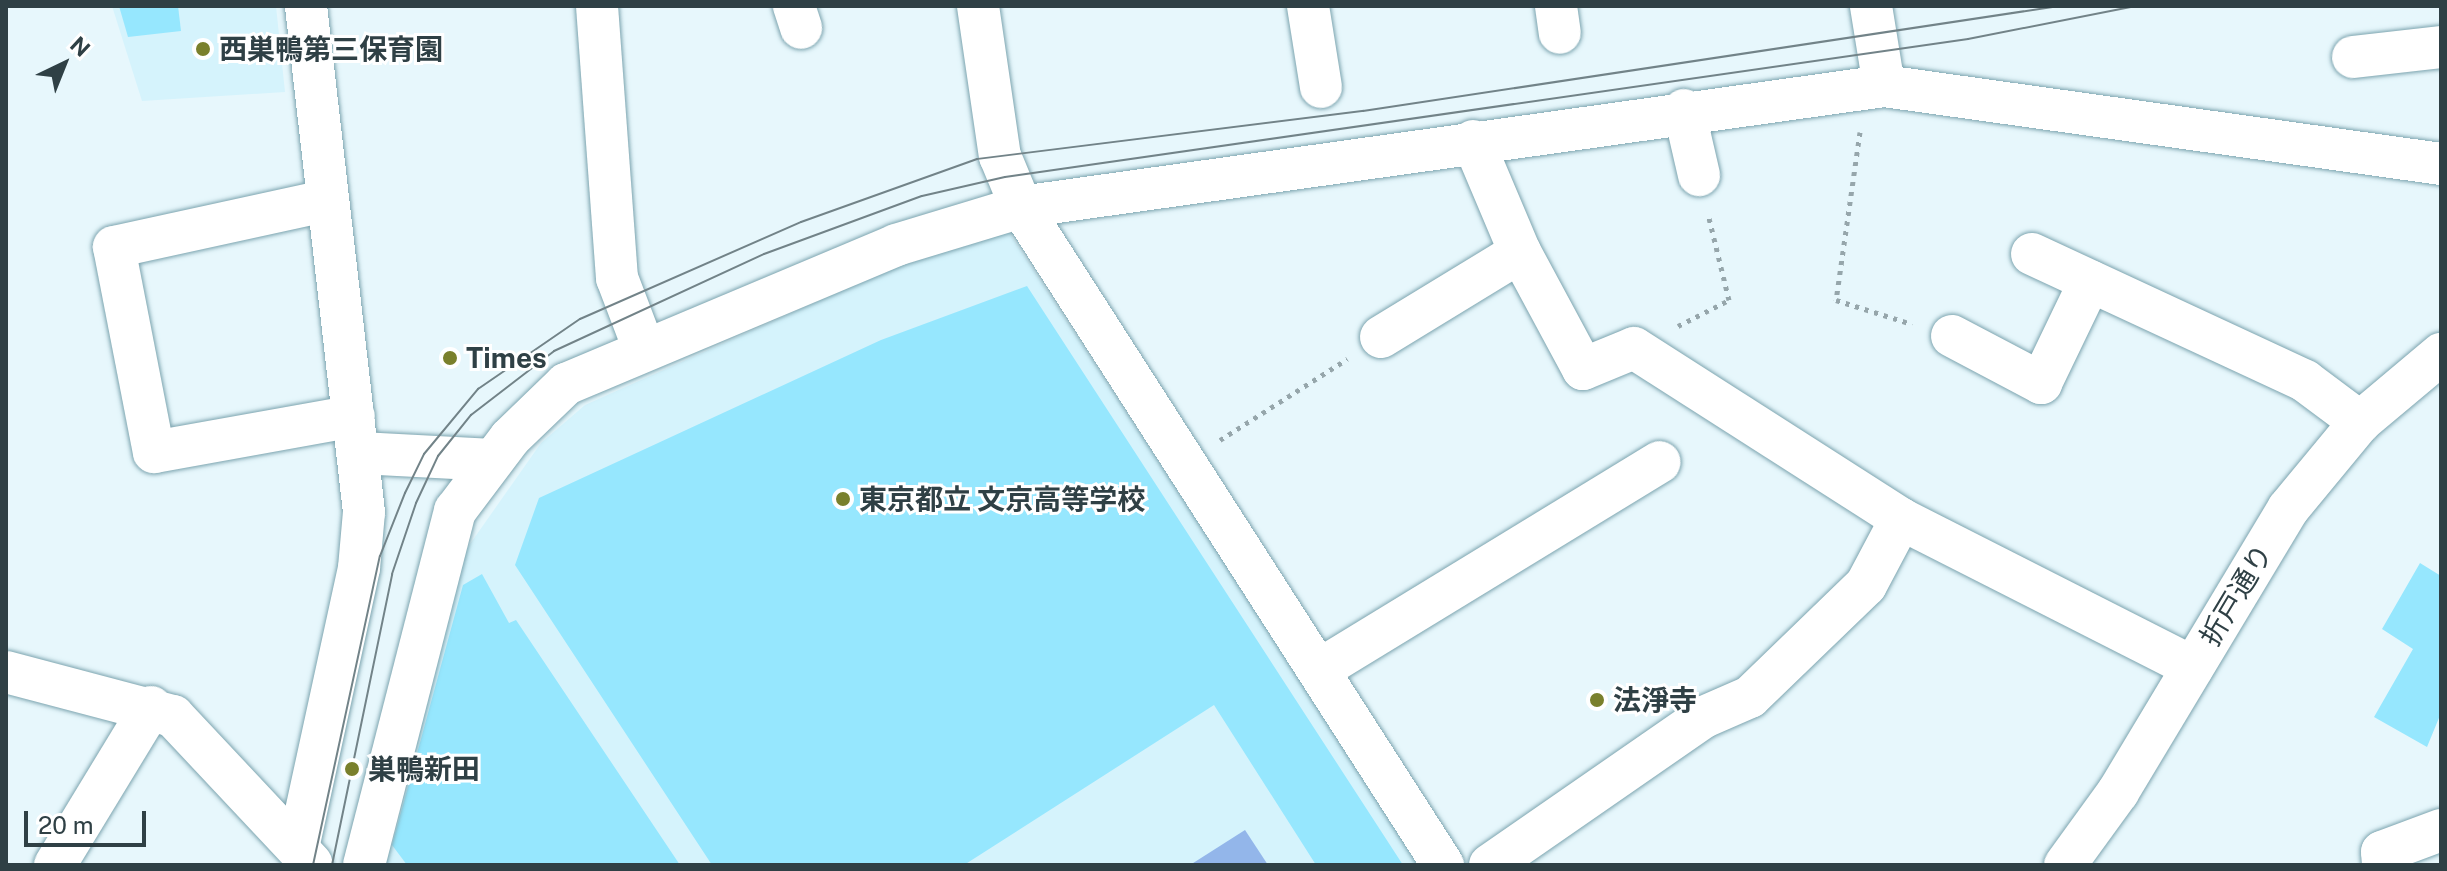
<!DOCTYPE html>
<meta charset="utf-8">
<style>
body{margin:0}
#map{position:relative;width:2447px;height:871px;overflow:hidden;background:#e7f7fc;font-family:"Public Sans","Noto Sans JP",sans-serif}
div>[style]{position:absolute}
.built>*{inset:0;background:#d5f3fc}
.green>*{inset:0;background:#96e7fe}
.water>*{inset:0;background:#93b6ea}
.path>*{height:5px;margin-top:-2.5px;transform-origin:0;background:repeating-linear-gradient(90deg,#96a6ab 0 4px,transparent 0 10px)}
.roads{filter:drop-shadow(0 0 2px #7ca4af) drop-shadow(0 0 2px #7ca4af)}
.minor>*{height:42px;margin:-21px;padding:0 21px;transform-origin:21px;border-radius:21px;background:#fff}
.tram>*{height:2px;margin:-1px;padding:0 1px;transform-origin:1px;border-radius:1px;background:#728388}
.dots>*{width:22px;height:22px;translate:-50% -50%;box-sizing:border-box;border:4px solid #fff;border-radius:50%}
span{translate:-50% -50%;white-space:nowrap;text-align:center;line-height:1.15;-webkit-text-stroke:6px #fff;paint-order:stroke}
.poi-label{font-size:28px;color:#2f4045;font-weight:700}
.left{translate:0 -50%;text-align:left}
.street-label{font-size:28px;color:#2f4045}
.frame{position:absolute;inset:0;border:8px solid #2f4045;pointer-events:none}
.north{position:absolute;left:24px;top:24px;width:80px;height:80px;-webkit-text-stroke:6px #fff;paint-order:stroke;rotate:43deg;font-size:22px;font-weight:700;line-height:32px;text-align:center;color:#2f4045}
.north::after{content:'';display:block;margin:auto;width:28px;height:36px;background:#2f4045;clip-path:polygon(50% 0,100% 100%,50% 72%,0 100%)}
.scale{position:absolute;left:24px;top:811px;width:122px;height:36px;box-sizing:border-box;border:4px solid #2f4045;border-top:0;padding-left:10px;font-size:24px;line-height:28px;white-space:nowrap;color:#2f4045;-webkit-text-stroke:6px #fff;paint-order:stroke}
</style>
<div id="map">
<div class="built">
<i style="clip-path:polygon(112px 6px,276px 6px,285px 92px,142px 101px)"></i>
<i style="clip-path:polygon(1008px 231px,1422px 865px,380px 865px,463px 554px,541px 443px,585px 405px,886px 271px)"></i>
</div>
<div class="green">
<i style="clip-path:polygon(119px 6px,178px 6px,181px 31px,128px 37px)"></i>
<i style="clip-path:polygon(1027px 286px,1403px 865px,1316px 865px,1214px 705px,964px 865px,712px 865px,515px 565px,539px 498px,881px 340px)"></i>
<i style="clip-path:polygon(2420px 563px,2441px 576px,2441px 713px,2427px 747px,2374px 717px,2413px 649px,2382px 629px)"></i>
<i style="clip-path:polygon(482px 574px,509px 623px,516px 620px,680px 865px,407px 865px,392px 845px,463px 585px)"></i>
</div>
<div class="water">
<i style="clip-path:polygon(1245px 830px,1268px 865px,1190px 865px)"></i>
</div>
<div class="path">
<i style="left:1860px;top:132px;width:170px;rotate:98.1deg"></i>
<i style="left:1836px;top:300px;width:80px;rotate:17.5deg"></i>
<i style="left:1678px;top:326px;width:57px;rotate:-27deg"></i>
<i style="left:1729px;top:300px;width:89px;rotate:-103.7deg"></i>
<i style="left:1220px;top:440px;width:151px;rotate:-32.5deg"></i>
</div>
<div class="roads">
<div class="minor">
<i style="left:597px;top:6px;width:273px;rotate:85.8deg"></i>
<i style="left:617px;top:278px;width:76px;rotate:69.2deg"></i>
<i style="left:794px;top:6px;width:23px;rotate:72deg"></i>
<i style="left:978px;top:6px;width:152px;rotate:81.7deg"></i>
<i style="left:1000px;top:156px;width:55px;rotate:67.6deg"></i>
<i style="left:1021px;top:207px;width:782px;rotate:57.33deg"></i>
<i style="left:1308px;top:6px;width:82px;rotate:80.9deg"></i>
<i style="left:1556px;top:6px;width:27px;rotate:82deg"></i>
<i style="left:1871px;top:6px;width:81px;rotate:80.8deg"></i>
<i style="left:2353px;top:57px;width:89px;rotate:-6.5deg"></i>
<i style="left:1684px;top:110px;width:67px;rotate:77deg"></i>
<i style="left:1473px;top:141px;width:121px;rotate:67.1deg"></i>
<i style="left:1520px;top:252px;width:133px;rotate:61.7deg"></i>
<i style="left:1583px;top:369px;width:55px;rotate:-22.4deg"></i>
<i style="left:1634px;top:348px;width:317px;rotate:32.6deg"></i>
<i style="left:1901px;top:519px;width:327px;rotate:26.9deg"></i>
<i style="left:325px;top:201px;width:216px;rotate:167.7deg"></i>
<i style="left:114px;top:247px;width:209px;rotate:79deg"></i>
<i style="left:154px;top:452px;width:203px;rotate:-10.2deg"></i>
<i style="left:2032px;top:254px;width:301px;rotate:24.9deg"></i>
<i style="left:2305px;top:381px;width:69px;rotate:36.7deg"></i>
<i style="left:1952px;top:336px;width:101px;rotate:27.8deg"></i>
<i style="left:2041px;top:383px;width:113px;rotate:-64.3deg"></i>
<i style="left:1381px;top:337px;width:163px;rotate:-31.4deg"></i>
<i style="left:360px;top:453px;width:133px;rotate:3deg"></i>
<i style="left:1319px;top:670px;width:399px;rotate:-31.4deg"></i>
<i style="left:6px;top:672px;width:173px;rotate:14.8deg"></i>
<i style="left:173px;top:716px;width:202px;rotate:46.8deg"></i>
<i style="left:298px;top:848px;width:287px;rotate:-77.7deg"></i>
<i style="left:359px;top:568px;width:56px;rotate:-84.9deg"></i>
<i style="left:364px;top:512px;width:509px;rotate:-96.54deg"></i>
<i style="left:55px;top:865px;width:185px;rotate:-58.7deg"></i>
<i style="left:364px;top:865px;width:366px;rotate:-75.6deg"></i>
<i style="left:455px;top:511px;width:91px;rotate:-53deg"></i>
<i style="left:510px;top:438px;width:78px;rotate:-44deg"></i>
<i style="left:566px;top:384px;width:358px;rotate:-22.8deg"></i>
<i style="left:896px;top:245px;width:131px;rotate:-16.9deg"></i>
<i style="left:1021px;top:207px;width:871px;rotate:-7.98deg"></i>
<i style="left:1884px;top:86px;width:562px;rotate:7.97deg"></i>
<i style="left:1490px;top:865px;width:260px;rotate:-34.7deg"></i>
<i style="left:1704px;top:717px;width:50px;rotate:-23.5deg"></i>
<i style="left:1750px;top:697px;width:161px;rotate:-44deg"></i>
<i style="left:1866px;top:585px;width:75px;rotate:-62.1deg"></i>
<i style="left:2065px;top:865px;width:90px;rotate:-54deg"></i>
<i style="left:2118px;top:792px;width:330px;rotate:-59deg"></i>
<i style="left:2288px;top:509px;width:113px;rotate:-50.4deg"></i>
<i style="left:2360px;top:422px;width:106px;rotate:-40deg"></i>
<i style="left:2383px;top:865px;width:13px;rotate:-94deg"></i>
<i style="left:2382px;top:852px;width:63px;rotate:-20.4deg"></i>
</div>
</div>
<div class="tram">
<i style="left:313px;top:865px;width:316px;rotate:-77.8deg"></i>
<i style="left:380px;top:556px;width:68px;rotate:-68.4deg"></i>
<i style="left:405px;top:493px;width:43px;rotate:-64deg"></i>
<i style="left:424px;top:454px;width:85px;rotate:-50.3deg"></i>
<i style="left:478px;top:389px;width:124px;rotate:-34.5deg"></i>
<i style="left:580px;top:319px;width:241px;rotate:-23.7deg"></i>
<i style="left:801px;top:222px;width:187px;rotate:-19.7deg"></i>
<i style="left:977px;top:159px;width:389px;rotate:-7.1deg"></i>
<i style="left:1363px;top:111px;width:704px;rotate:-8.58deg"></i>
<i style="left:332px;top:865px;width:297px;rotate:-78.3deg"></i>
<i style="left:392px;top:574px;width:75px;rotate:-71.3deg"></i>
<i style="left:416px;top:503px;width:52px;rotate:-64.9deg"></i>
<i style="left:438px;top:456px;width:53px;rotate:-51.2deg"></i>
<i style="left:471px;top:415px;width:105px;rotate:-37.6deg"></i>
<i style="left:554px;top:351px;width:231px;rotate:-24.8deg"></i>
<i style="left:764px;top:254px;width:168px;rotate:-20.2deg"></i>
<i style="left:922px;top:196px;width:85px;rotate:-12.9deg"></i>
<i style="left:1005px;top:177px;width:973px;rotate:-8.16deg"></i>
<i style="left:1968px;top:39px;width:171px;rotate:-11.1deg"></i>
</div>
<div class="dots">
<i style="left:203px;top:49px;background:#79802c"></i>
<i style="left:450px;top:358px;background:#79802c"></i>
<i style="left:843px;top:499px;background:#79802c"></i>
<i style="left:1597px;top:700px;background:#79802c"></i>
<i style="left:352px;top:769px;background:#79802c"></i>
</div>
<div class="poi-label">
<span class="left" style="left:219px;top:49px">西巣鴨第三保育園</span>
<span class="left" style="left:466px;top:358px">Times</span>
<span class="left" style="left:859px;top:499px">東京都立 文京高等学校</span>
<span class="left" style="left:1613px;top:700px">法淨寺</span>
<span class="left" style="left:368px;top:769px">巣鴨新田</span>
</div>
<div class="street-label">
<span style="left:2236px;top:595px;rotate:-59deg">折戸通り</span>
</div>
<div class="frame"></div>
<div class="north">N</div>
<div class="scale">20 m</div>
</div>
